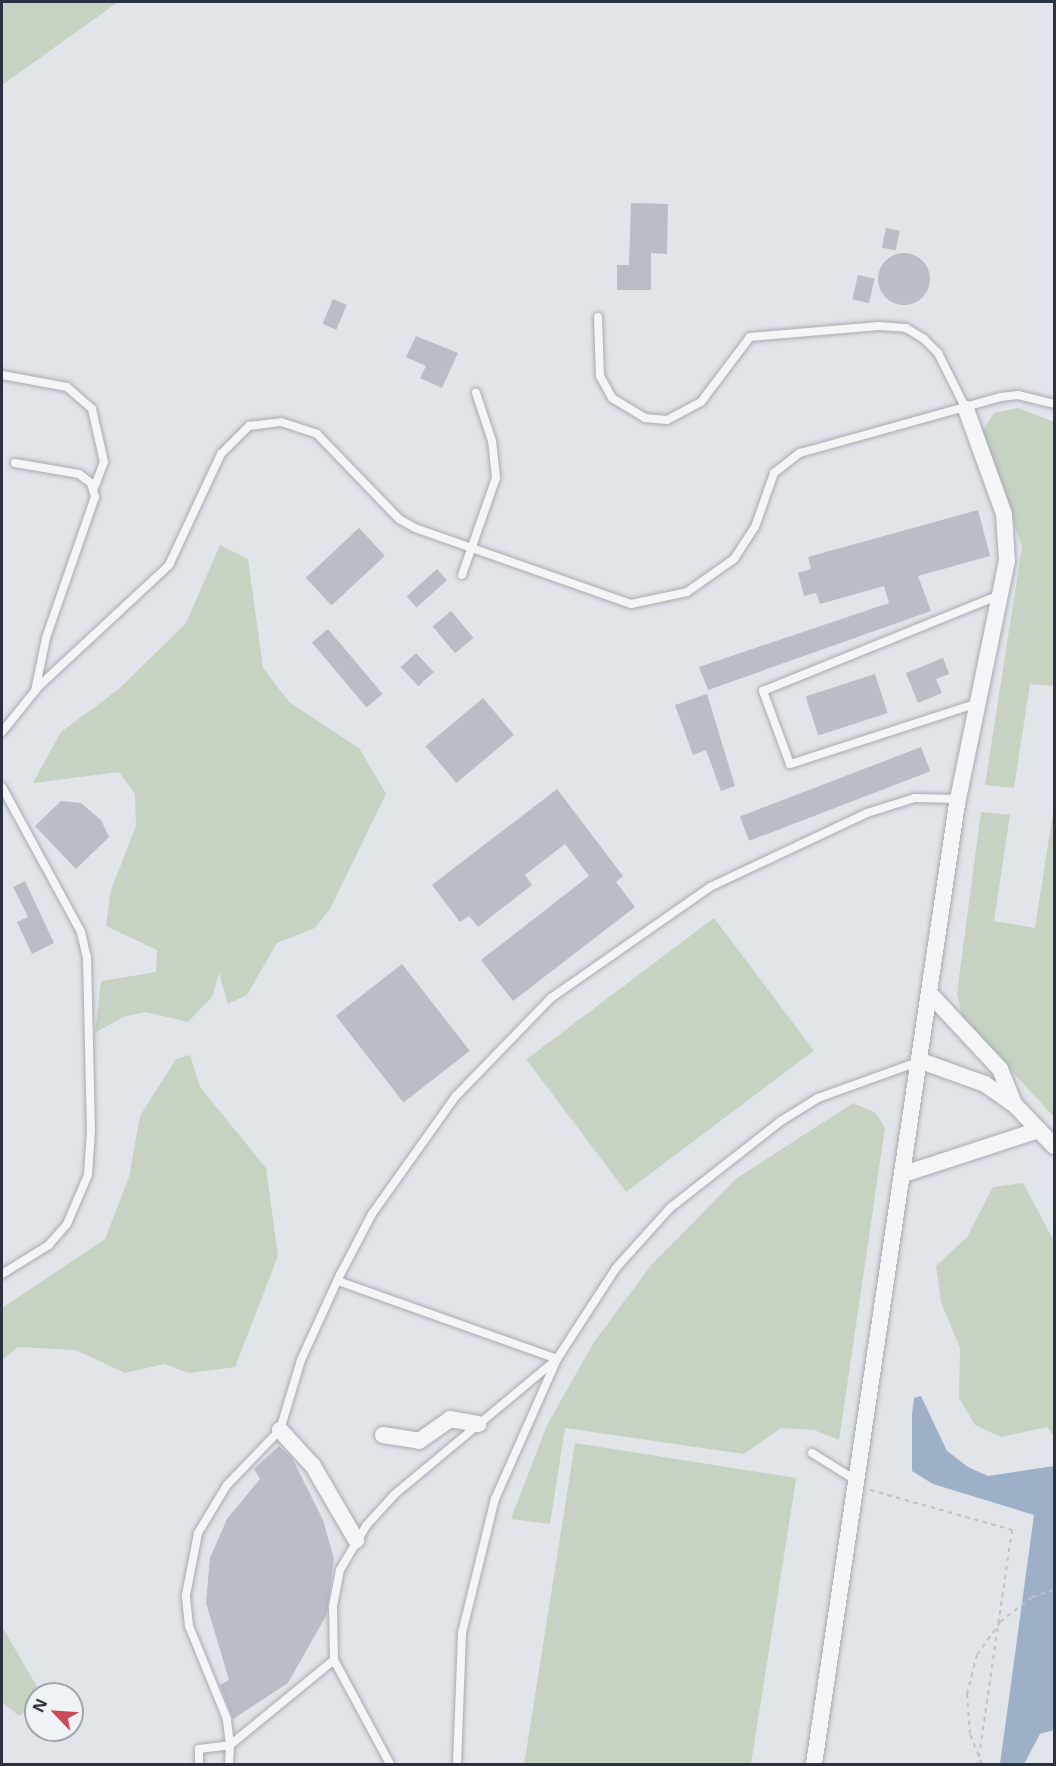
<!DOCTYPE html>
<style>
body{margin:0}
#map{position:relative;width:1056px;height:1766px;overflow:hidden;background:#e1e4e9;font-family:"Noto Sans",sans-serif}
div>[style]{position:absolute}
.green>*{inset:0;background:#c6d2c2;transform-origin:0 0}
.water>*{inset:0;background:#9db0c7}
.building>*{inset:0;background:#b8bdc6;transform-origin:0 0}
.round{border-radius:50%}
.path>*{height:2px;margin-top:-1px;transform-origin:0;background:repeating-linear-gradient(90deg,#bfc2c7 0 4.5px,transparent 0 9px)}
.roads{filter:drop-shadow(0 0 2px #a6abb3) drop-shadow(0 0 2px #a6abb3)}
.service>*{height:8px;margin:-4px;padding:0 4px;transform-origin:4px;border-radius:4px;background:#f3f5f7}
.minor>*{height:16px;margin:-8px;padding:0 8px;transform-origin:8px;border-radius:8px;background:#f3f5f7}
span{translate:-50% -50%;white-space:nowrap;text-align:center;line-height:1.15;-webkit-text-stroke:4.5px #f0f3f6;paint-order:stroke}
.frame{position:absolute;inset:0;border:3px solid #2a3140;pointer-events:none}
.north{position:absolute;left:24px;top:1682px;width:60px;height:60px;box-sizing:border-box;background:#f0f3f6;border:2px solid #a1a5ad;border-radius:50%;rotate:295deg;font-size:16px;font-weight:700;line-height:24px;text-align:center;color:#2a3140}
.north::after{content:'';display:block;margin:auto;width:21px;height:27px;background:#c94b58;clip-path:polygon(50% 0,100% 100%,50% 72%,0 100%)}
</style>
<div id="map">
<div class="green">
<i style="clip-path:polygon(2px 2px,118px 2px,2px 85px)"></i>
<i style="clip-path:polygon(1018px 408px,1054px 422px,1054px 686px,1030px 684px,1014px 788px,985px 785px,1022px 547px,982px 432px,994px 413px)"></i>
<i style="clip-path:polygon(220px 545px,248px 559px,263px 668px,289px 702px,359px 748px,386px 794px,330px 909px,315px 928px,277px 943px,247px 995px,228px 1004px,219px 973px,212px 997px,188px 1022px,145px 1012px,123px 1017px,95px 1033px,101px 981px,156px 972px,157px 950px,106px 926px,111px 890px,136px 826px,135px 794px,119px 772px,33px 783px,61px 732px,119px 689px,186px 623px)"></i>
<i style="clip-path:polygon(1054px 806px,1054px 1117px,962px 1017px,957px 993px,981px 812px,1010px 815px,994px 921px,1035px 928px)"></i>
<i style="left:714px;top:918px;width:166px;height:235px;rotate:53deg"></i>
<i style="clip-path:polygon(190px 1055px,200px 1087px,266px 1168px,278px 1256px,235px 1367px,189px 1373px,164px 1364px,125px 1373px,76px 1350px,18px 1347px,2px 1360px,2px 1308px,105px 1239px,129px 1177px,140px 1116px,176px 1059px)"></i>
<i style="clip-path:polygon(853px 1103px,876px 1113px,885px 1128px,839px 1440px,814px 1430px,781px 1428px,744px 1454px,565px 1428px,550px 1524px,511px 1519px,547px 1425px,594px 1342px,652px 1264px,736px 1179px)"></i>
<i style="clip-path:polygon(1023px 1183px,1054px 1241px,1054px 1436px,1047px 1427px,1001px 1437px,975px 1425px,959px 1398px,960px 1348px,941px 1302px,936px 1266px,967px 1237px,993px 1187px)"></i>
<i style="left:575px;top:1443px;width:224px;height:325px;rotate:9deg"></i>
<i style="clip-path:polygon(2px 1626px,41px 1694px,36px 1694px,36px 1705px,19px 1716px,2px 1702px)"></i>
</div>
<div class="water">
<i style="clip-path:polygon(921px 1396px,947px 1451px,968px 1467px,988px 1476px,1054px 1466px,1054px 1730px,1040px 1734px,1024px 1764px,1000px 1764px,1034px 1515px,933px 1484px,912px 1471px,912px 1414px,914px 1398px)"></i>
</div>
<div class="building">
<i style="clip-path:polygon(631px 203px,668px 204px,667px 254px,651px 253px,651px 290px,617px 290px,617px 265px,629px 265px)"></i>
<i style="left:886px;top:228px;width:14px;height:20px;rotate:12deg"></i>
<i class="round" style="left:878px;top:253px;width:52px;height:52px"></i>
<i style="left:858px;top:275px;width:17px;height:25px;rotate:13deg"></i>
<i style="left:333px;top:299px;width:15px;height:27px;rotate:23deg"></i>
<i style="clip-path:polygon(416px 336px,458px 353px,442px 388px,420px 378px,426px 366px,406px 357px)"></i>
<i style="clip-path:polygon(978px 510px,990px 556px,918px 576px,931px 611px,708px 690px,699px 667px,889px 603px,884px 586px,820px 604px,816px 593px,804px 596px,798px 573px,811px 569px,808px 557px)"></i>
<i style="left:359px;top:528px;width:38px;height:73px;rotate:47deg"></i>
<i style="left:437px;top:569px;width:15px;height:41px;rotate:48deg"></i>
<i style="left:451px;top:611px;width:35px;height:24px;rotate:50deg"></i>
<i style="left:328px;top:629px;width:85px;height:21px;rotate:50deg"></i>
<i style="left:416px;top:653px;width:26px;height:21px;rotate:47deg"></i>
<i style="clip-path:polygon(943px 658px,949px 674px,936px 679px,942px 693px,918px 703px,906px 673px)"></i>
<i style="left:875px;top:674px;width:41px;height:73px;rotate:72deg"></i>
<i style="clip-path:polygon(707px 694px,735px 786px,721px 791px,706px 750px,693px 755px,675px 705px)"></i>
<i style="left:483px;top:698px;width:48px;height:75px;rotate:50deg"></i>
<i style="left:921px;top:747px;width:26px;height:194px;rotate:69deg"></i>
<i style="clip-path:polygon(557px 789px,623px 876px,616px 882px,635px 907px,513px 1001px,481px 960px,589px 876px,565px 844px,525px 875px,532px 885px,478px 927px,469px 916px,460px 922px,432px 885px)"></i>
<i style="clip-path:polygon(61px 801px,81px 803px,101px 820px,109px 837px,76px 869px,35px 826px)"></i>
<i style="clip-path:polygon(25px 881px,54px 943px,32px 954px,17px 922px,28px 917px,13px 887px)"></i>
<i style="left:402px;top:964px;width:110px;height:84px;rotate:52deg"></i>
<i style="clip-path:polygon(279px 1446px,292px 1458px,323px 1520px,334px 1559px,327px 1614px,288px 1683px,233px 1719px,220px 1685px,229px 1680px,206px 1603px,210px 1558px,227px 1519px,260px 1479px,254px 1469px)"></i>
</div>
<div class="path">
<i style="left:870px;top:1490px;width:148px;rotate:15.7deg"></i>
<i style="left:1012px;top:1530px;width:236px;rotate:98.3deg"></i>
<i style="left:982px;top:1764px;width:32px;rotate:-112deg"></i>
<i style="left:970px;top:1734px;width:40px;rotate:-94.3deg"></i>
<i style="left:967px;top:1694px;width:40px;rotate:-75.6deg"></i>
<i style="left:977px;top:1655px;width:40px;rotate:-55.1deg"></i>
<i style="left:1000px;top:1622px;width:41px;rotate:-38deg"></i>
<i style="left:1032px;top:1597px;width:23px;rotate:-18deg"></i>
</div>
<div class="roads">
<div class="service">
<i style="left:598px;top:317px;width:59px;rotate:88.1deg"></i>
<i style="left:600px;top:376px;width:25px;rotate:61deg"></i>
<i style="left:612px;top:398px;width:39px;rotate:31deg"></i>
<i style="left:645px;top:418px;width:22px;rotate:5deg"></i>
<i style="left:667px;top:420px;width:38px;rotate:-28deg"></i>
<i style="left:701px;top:402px;width:81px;rotate:-53deg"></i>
<i style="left:750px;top:337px;width:129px;rotate:-4.9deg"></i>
<i style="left:879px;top:326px;width:27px;rotate:4deg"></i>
<i style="left:906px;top:328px;width:21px;rotate:31deg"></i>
<i style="left:924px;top:339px;width:20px;rotate:45deg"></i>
<i style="left:938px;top:353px;width:63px;rotate:63.4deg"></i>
<i style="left:2px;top:375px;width:66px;rotate:10.5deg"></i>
<i style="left:67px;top:387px;width:33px;rotate:41deg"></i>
<i style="left:92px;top:409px;width:54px;rotate:77.2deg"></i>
<i style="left:104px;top:462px;width:28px;rotate:111deg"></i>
<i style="left:15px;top:463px;width:65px;rotate:9.8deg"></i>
<i style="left:79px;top:474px;width:15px;rotate:37deg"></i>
<i style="left:91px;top:483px;width:15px;rotate:74deg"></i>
<i style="left:95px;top:497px;width:149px;rotate:109.2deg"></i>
<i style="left:46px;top:638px;width:54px;rotate:101.7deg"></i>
<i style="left:462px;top:575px;width:103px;rotate:-70.7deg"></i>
<i style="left:496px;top:478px;width:37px;rotate:-96deg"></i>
<i style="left:492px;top:441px;width:51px;rotate:-108.4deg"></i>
<i style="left:978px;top:703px;width:198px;rotate:162deg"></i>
<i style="left:790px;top:764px;width:78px;rotate:-110.3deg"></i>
<i style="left:763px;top:691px;width:256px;rotate:-22.1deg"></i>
<i style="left:2px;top:732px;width:59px;rotate:-51.2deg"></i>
<i style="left:39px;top:686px;width:178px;rotate:-42.9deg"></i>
<i style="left:169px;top:565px;width:123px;rotate:-64.9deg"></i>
<i style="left:221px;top:454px;width:40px;rotate:-45deg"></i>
<i style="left:249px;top:426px;width:32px;rotate:-7deg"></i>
<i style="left:281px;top:422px;width:38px;rotate:18deg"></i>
<i style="left:317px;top:434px;width:118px;rotate:46deg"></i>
<i style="left:399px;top:519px;width:18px;rotate:29deg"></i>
<i style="left:415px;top:528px;width:229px;rotate:19.4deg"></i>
<i style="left:631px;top:604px;width:57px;rotate:-12.1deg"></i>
<i style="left:687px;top:592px;width:57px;rotate:-35.1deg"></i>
<i style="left:734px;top:559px;width:38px;rotate:-57deg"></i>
<i style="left:755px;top:527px;width:57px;rotate:-70.6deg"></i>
<i style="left:774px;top:473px;width:33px;rotate:-38deg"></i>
<i style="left:800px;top:453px;width:209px;rotate:-15.6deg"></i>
<i style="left:1001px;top:397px;width:17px;rotate:-7deg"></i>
<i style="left:1018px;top:395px;width:37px;rotate:14deg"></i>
<i style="left:2px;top:787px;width:165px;rotate:61.4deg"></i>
<i style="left:81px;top:932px;width:26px;rotate:77deg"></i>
<i style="left:87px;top:957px;width:173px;rotate:88.7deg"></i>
<i style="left:91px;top:1130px;width:45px;rotate:93.8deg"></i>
<i style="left:88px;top:1175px;width:53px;rotate:113.2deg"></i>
<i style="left:67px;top:1224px;width:28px;rotate:131deg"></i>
<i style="left:49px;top:1245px;width:55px;rotate:148.3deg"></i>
<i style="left:338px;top:1281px;width:232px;rotate:19.6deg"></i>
<i style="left:557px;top:1359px;width:212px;rotate:140.2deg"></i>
<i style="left:394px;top:1495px;width:42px;rotate:132.1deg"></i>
<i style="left:366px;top:1526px;width:51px;rotate:120.6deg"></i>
<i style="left:340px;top:1570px;width:38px;rotate:101deg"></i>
<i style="left:333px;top:1607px;width:53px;rotate:88.9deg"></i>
<i style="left:334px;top:1660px;width:118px;rotate:61.7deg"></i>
<i style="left:812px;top:1453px;width:53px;rotate:31.9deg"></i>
<i style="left:199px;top:1764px;width:15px;rotate:-90deg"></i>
<i style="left:199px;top:1749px;width:31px;rotate:-7deg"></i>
<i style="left:230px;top:1745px;width:26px;rotate:-97deg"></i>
<i style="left:227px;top:1719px;width:100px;rotate:-112.2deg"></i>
<i style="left:189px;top:1626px;width:31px;rotate:-96deg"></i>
<i style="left:186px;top:1595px;width:63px;rotate:-79deg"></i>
<i style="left:198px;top:1533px;width:56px;rotate:-58.9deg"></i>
<i style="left:227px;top:1485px;width:76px;rotate:-46.1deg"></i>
<i style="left:280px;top:1430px;width:73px;rotate:-73.3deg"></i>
<i style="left:301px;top:1360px;width:94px;rotate:-65.4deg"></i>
<i style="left:340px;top:1275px;width:69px;rotate:-62.3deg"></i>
<i style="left:372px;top:1214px;width:145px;rotate:-54.6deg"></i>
<i style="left:456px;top:1096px;width:136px;rotate:-45.9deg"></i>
<i style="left:551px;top:998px;width:194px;rotate:-34.9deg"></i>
<i style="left:710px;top:887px;width:174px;rotate:-25.2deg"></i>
<i style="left:867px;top:813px;width:50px;rotate:-17.4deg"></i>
<i style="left:915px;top:798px;width:43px;rotate:1.3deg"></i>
<i style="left:229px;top:1764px;width:19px;rotate:-87deg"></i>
<i style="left:230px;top:1745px;width:134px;rotate:-39.3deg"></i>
<i style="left:457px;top:1764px;width:131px;rotate:-87.8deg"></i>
<i style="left:462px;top:1633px;width:138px;rotate:-76.2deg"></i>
<i style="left:495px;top:1499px;width:153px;rotate:-66.1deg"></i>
<i style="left:557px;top:1359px;width:108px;rotate:-57deg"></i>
<i style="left:616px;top:1268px;width:81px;rotate:-48deg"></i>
<i style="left:670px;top:1208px;width:141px;rotate:-38.1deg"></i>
<i style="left:781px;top:1121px;width:44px;rotate:-31.9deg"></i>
<i style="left:818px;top:1098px;width:109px;rotate:-19.9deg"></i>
</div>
<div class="minor">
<i style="left:930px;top:994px;width:103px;rotate:47deg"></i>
<i style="left:1000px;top:1069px;width:37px;rotate:68deg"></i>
<i style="left:921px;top:1061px;width:68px;rotate:19.8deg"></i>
<i style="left:985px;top:1084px;width:35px;rotate:35deg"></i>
<i style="left:1014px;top:1104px;width:58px;rotate:46.4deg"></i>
<i style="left:904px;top:1174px;width:142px;rotate:-18.1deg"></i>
<i style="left:280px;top:1430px;width:49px;rotate:47.5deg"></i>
<i style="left:313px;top:1466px;width:86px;rotate:59.8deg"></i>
<i style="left:383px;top:1435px;width:36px;rotate:9deg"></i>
<i style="left:419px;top:1441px;width:38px;rotate:-35deg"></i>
<i style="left:450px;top:1419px;width:29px;rotate:10deg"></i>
<i style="left:814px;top:1764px;width:971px;rotate:-81.53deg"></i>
<i style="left:957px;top:804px;width:248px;rotate:-78.4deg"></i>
<i style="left:1007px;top:561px;width:47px;rotate:-93.7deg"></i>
<i style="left:1004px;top:514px;width:112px;rotate:-109.9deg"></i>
</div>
</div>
<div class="frame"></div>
<div class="north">N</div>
</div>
